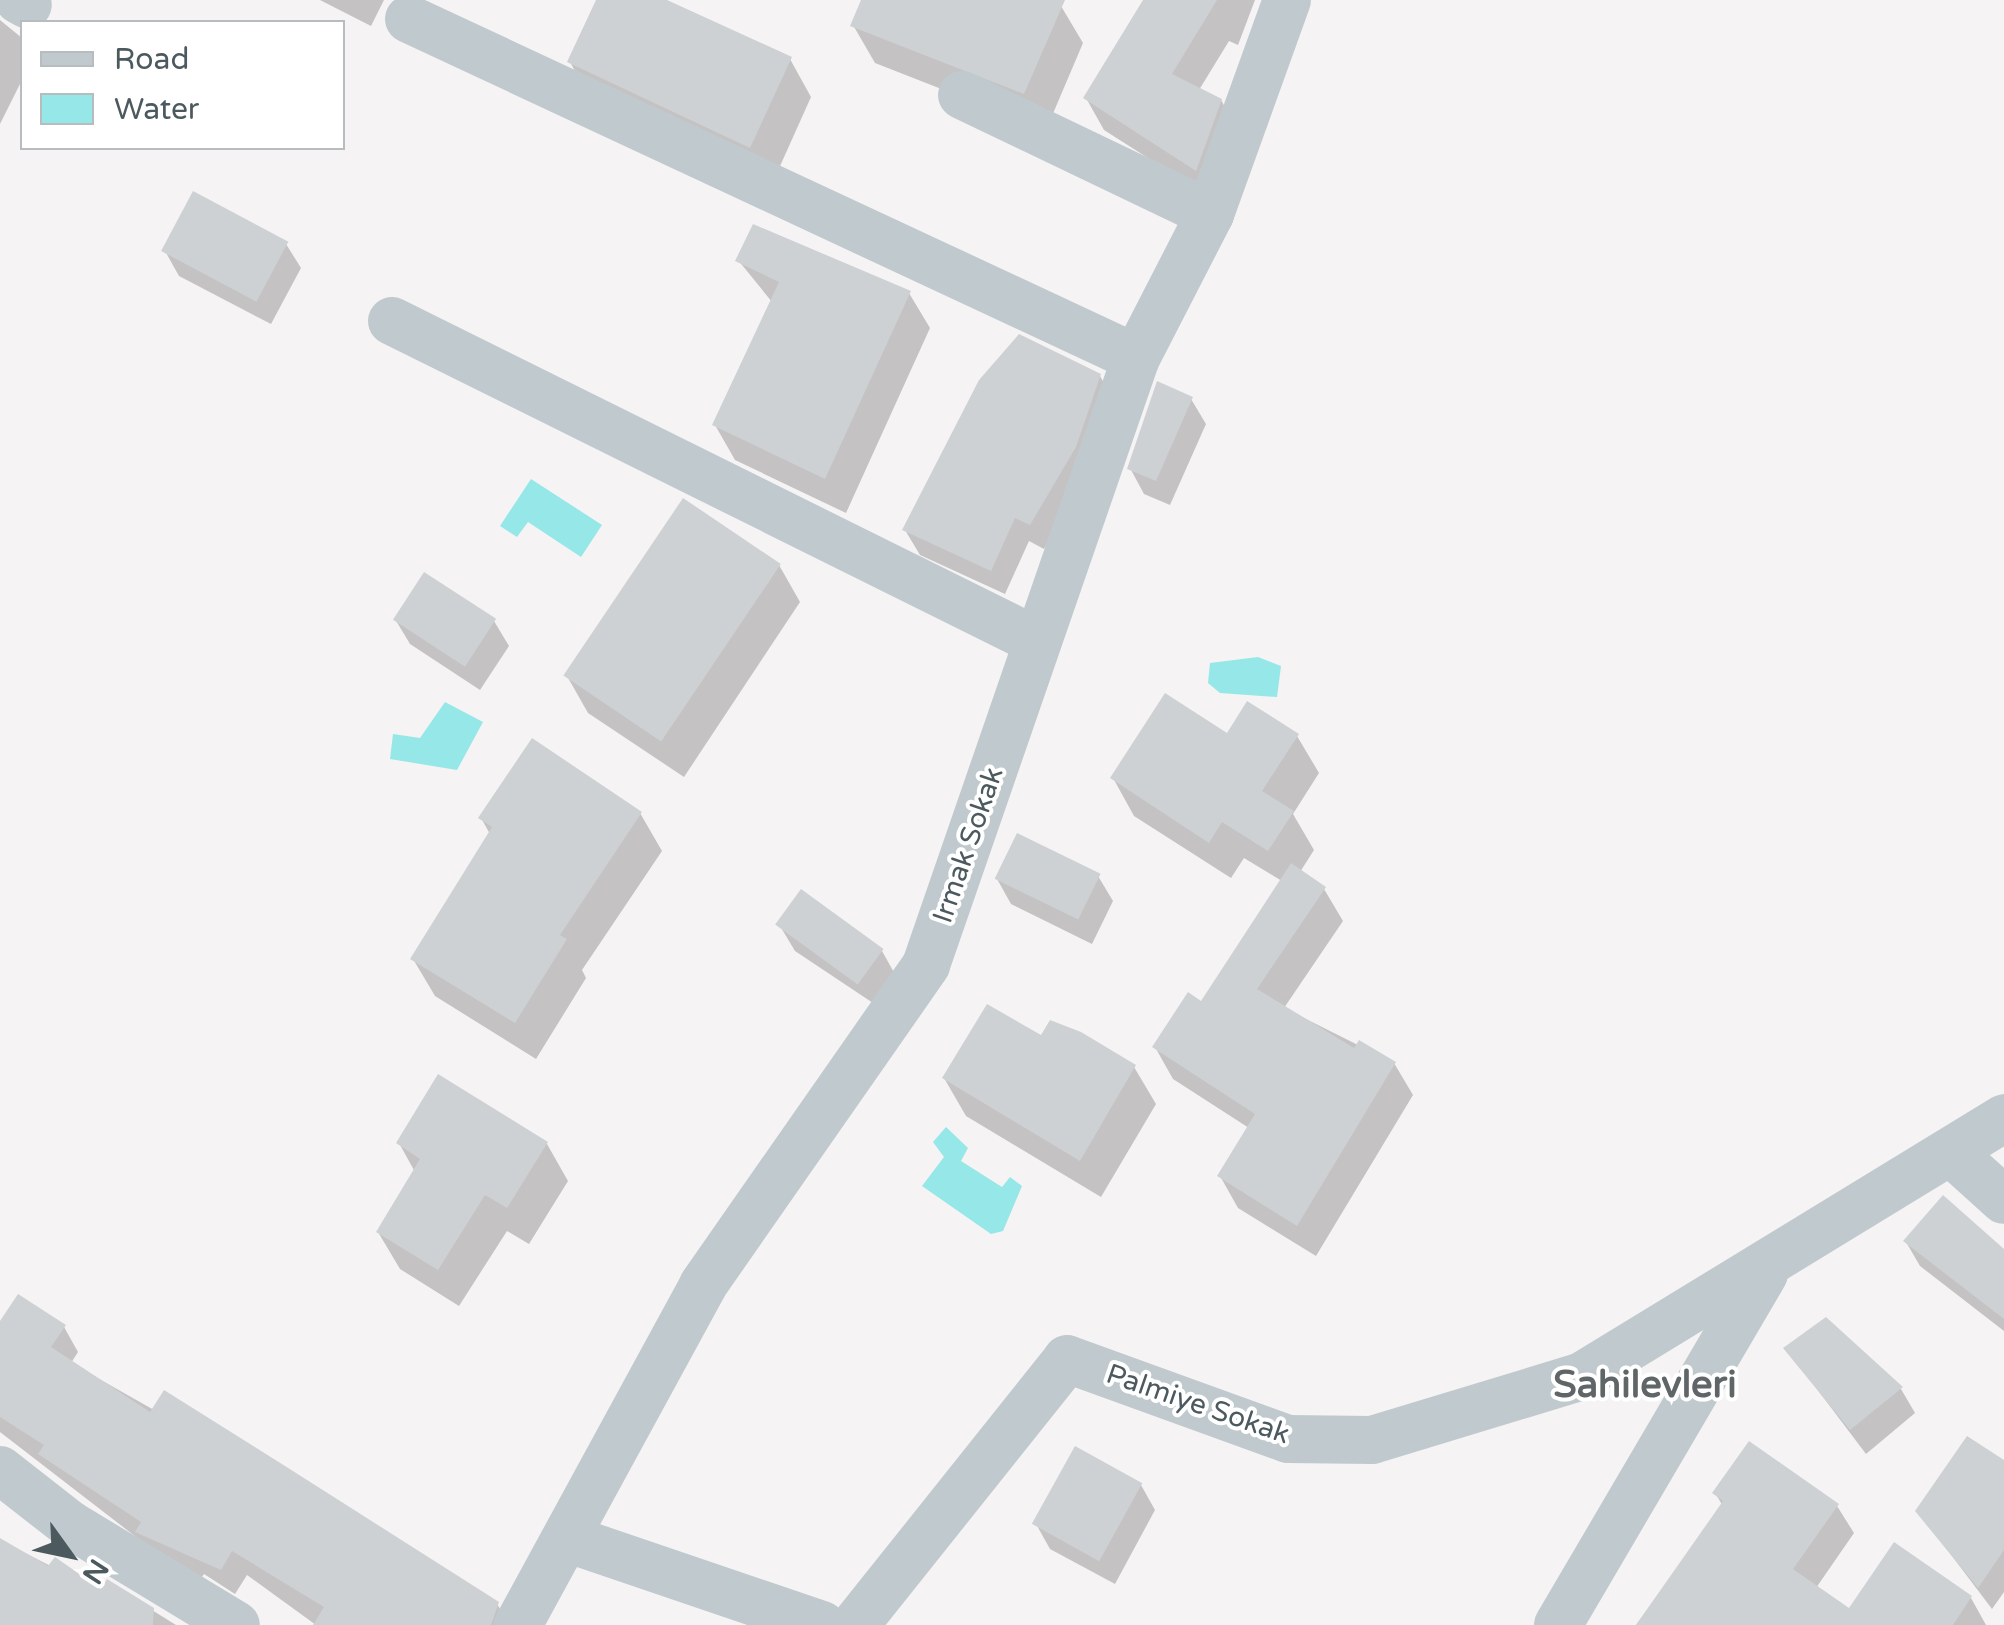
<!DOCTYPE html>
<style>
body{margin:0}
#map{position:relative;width:2004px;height:1625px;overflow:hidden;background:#f5f3f3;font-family:"Varela Round",sans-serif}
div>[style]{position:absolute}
.water>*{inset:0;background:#96e7e7}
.shadow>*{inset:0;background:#0003}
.building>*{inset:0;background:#cdd1d4;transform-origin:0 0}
.minor>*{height:48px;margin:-24px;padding:0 24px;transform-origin:24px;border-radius:24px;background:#c0cace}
span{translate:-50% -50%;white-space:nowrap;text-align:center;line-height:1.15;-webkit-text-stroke:8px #fff;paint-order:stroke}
.street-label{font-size:28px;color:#4c5a5f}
.district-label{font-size:38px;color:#606567;font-weight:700}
.legend{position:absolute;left:20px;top:20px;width:325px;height:130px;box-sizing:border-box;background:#fff;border:2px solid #b7bdbf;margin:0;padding:12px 18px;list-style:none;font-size:30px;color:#4c5a5f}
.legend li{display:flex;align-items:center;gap:20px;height:50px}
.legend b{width:50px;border:2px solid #b7bdbf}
.north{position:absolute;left:20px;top:1505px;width:100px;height:100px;-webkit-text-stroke:8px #fff;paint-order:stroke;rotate:123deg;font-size:28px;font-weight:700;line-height:40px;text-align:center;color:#4c5a5f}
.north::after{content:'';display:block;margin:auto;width:35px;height:45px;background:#4c5a5f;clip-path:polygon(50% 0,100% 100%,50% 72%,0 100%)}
</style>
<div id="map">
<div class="water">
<i style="clip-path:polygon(531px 479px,602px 525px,581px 557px,528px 522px,517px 537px,500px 526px)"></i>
<i style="clip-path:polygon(1258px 657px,1281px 666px,1277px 697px,1220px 693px,1208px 683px,1210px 663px)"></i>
<i style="clip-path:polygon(445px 702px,483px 722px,457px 770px,390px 759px,393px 734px,420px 738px)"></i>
<i style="clip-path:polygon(946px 1127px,968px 1148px,961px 1161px,1002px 1187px,1010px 1177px,1022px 1186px,1003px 1231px,991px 1234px,922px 1186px,944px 1157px,933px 1142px)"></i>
</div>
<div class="shadow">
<i style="clip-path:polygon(320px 0,384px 0,371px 26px)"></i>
<i style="clip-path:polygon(598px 0,661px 0,790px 59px,811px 97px,772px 184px,591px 100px,570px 62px)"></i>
<i style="clip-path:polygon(864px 0,1061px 6px,1083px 43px,1046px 130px,875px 63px,853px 25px)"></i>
<i style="clip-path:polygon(1145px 0,1255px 0,1238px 45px,1229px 41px,1199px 90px,1221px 100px,1239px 132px,1214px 200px,1104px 130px,1086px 98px)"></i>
<i style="clip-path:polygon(0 20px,22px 38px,22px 80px,0 124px)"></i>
<i style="clip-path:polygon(286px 244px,301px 268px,271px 324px,179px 276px,165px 251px)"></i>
<i style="clip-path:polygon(738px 260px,909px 293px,930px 328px,846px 513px,735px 460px,715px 425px,772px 302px)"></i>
<i style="clip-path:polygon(1100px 376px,1114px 401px,1089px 472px,1044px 549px,1029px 541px,1005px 594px,920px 555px,905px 530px)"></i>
<i style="clip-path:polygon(1191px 399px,1206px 424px,1170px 505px,1144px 494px,1130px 468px)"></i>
<i style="clip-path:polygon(779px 565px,800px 602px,684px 777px,588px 713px,567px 676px)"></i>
<i style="clip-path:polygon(395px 619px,494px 621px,509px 646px,480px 690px,410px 644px)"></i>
<i style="clip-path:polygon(1228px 736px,1297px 736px,1319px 773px,1293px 814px,1314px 850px,1300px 872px,1324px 889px,1343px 921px,1284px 1008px,1394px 1063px,1413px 1095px,1316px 1256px,1238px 1208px,1220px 1176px,1249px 1128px,1173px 1079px,1155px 1047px,1202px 1004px,1282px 881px,1244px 858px,1231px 878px,1134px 816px,1113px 778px)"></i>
<i style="clip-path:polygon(640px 813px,662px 851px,582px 970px,586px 978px,536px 1059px,435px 996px,413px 959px,490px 834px,481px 818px)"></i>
<i style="clip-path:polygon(1098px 876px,1113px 901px,1092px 944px,1011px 904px,997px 879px)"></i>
<i style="clip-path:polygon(780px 926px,882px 951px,896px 976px,876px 1005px,795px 951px)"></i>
<i style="clip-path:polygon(1041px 1039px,1134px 1067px,1156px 1104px,1101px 1197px,966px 1116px,944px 1078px)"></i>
<i style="clip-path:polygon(399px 1143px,547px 1144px,568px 1181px,529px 1244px,507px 1231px,459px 1306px,400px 1269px,378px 1232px,415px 1172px)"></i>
<i style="clip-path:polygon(1906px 1242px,2004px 1252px,2004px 1331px,1920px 1266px)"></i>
<i style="clip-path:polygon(0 1326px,64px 1327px,78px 1352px,71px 1363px,497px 1604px,510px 1625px,316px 1625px,247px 1575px,235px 1594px,204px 1574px,197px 1584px,0 1432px)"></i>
<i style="clip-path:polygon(1786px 1348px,1901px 1389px,1915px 1413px,1866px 1454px)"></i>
<i style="clip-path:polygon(2004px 1463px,2004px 1592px,1992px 1609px,1918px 1511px)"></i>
<i style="clip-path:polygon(1141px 1485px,1155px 1510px,1115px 1584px,1050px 1549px,1036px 1524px)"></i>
<i style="clip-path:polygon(1715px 1493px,1837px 1506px,1854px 1533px,1816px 1588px,1850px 1612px,1895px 1546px,1971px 1598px,1986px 1625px,1636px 1625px,1723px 1506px)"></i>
<i style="clip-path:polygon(0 1540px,101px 1592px,107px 1582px,176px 1625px,0 1625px)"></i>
</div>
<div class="building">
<i style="clip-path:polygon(596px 0,667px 0,792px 57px,750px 148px,567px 62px)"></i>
<i style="clip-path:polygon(861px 0,1065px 0,1024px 94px,850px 26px)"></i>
<i style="clip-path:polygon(1143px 0,1217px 0,1172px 74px,1222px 99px,1196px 171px,1083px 98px)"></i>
<i style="left:193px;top:191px;width:108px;height:68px;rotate:28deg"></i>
<i style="clip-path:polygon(753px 224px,911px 291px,825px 479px,712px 425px,779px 282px,735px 261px)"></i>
<i style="clip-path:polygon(1019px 334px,1101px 374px,1076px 447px,1030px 525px,1015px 518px,991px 571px,902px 530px,979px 380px)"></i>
<i style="clip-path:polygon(1157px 381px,1193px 397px,1156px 481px,1127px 469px)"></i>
<i style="left:683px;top:498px;width:118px;height:214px;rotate:34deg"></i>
<i style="left:424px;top:572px;width:86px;height:57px;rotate:33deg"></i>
<i style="clip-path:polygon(1165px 693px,1227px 733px,1247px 701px,1299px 734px,1262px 791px,1294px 811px,1268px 851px,1222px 822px,1209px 843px,1110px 778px)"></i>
<i style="clip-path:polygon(532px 738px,642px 812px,560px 935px,567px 939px,515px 1023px,410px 959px,492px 827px,478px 818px)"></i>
<i style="left:1017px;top:833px;width:93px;height:51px;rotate:26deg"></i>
<i style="clip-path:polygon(1291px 863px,1326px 887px,1257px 989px,1354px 1048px,1359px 1040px,1396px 1062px,1297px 1226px,1217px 1176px,1255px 1114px,1152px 1047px,1188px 992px,1201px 1001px)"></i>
<i style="left:801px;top:889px;width:102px;height:44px;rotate:36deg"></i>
<i style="clip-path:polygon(987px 1004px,1041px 1035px,1050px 1020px,1081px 1032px,1136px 1065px,1080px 1161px,942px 1078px)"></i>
<i style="clip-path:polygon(438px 1074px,548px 1142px,507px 1208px,485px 1195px,438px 1270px,376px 1232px,420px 1159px,396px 1143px)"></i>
<i style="clip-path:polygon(1943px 1195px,2004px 1249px,2004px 1319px,1903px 1241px)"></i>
<i style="clip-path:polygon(18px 1294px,66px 1325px,51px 1347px,150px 1412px,164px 1390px,285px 1466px,499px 1602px,491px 1625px,313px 1625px,324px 1607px,232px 1551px,221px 1570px,135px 1532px,141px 1522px,38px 1454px,44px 1445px,0 1417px,0 1321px)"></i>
<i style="clip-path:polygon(1826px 1317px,1903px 1387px,1850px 1430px,1783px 1348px)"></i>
<i style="clip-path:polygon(1967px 1436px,2004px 1460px,2004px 1550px,1978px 1588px,1915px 1511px)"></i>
<i style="clip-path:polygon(1749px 1441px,1839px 1504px,1793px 1569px,1849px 1608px,1894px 1542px,1972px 1596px,1953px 1625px,1636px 1625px,1723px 1501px,1712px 1493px)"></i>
<i style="left:1075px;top:1446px;width:77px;height:89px;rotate:29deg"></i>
<i style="clip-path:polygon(0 1538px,48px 1566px,55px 1557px,101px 1589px,107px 1579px,154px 1608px,153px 1625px,0 1625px)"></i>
</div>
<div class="minor">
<i style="left:19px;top:0;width:10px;rotate:29deg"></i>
<i style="left:409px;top:19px;width:802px;rotate:25deg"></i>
<i style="left:962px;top:95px;width:275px;rotate:25.6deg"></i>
<i style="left:392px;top:321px;width:718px;rotate:26.39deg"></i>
<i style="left:1954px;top:1155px;width:67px;rotate:42deg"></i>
<i style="left:0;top:1470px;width:88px;rotate:38deg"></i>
<i style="left:69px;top:1524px;width:195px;rotate:31.2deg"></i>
<i style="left:572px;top:1540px;width:264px;rotate:18.8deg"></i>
<i style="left:518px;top:1625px;width:387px;rotate:-61.4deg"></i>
<i style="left:703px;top:1285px;width:390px;rotate:-55.1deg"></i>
<i style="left:926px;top:965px;width:642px;rotate:-70.92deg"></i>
<i style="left:1136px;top:358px;width:162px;rotate:-62.8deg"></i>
<i style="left:1210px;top:214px;width:227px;rotate:-70.2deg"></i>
<i style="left:855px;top:1625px;width:340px;rotate:-51.4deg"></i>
<i style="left:1067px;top:1359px;width:235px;rotate:19.9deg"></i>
<i style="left:1288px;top:1439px;width:84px;rotate:0.7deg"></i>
<i style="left:1372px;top:1440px;width:220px;rotate:-16.9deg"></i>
<i style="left:1582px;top:1376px;width:495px;rotate:-31.4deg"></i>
<i style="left:1558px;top:1625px;width:407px;rotate:-59.6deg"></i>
</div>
<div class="street-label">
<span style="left:968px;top:845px;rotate:-71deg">Irmak Sokak</span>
<span style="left:1198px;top:1404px;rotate:19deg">Palmiye Sokak</span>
</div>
<div class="district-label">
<span style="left:1645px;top:1386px">Sahilevleri</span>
</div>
<ul class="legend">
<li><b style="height:12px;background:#c0cace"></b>Road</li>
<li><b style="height:28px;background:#96e7e7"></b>Water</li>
</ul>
<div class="north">N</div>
</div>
